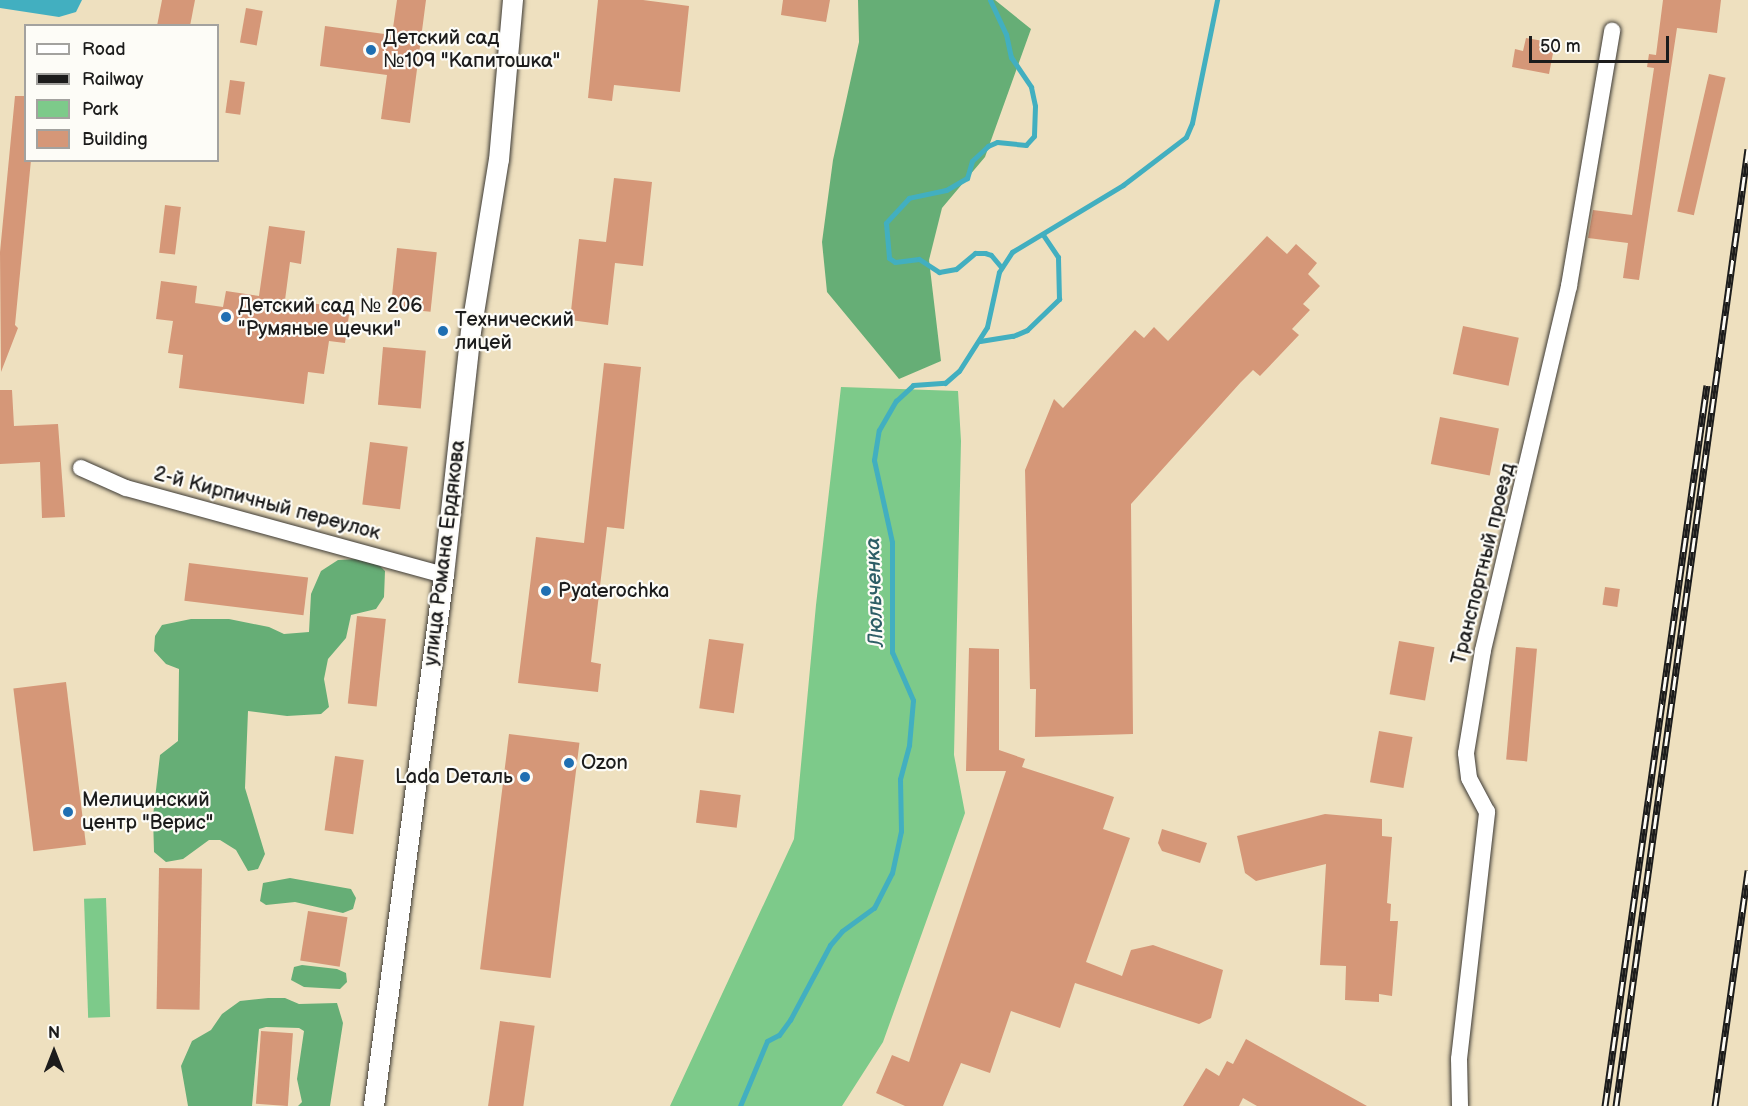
<!DOCTYPE html>
<meta charset="utf-8">
<style>
body{margin:0}
#map{position:relative;width:1748px;height:1106px;overflow:hidden;background:#eee0bf;font-family:"Balsamiq Sans",sans-serif}
div>[style]{position:absolute}
.green>*{inset:0;background:#7dca8a;transform-origin:0 0}
.forest>*{inset:0;background:#66ae76}
.water>*{inset:0;background:#42afc0}
.stream>*{height:5px;margin:-2.5px;padding:0 2.5px;transform-origin:2.5px;border-radius:2.5px;background:#42afc0}
.building>*{inset:0;background:#d59778;transform-origin:0 0}
.roads{filter:drop-shadow(0 0 2px #3c3934) drop-shadow(0 0 2px #3c3934)}
.minor>*{height:16px;margin:-8px;padding:0 8px;transform-origin:8px;border-radius:8px;background:#fff}
.tertiary>*{height:20px;margin:-10px;padding:0 10px;transform-origin:10px;border-radius:10px;background:#fff}
.rail>*{height:7px;margin-top:-3.5px;transform-origin:0;background:repeating-linear-gradient(90deg,#fdfcf7 0 14px,#1c1c1c 0 28px);box-sizing:border-box;border-block:2px solid #1c1c1c}
.dots>*{width:16px;height:16px;translate:-50% -50%;box-sizing:border-box;border:3px solid #fdfcf7;border-radius:50%}
span{translate:-50% -50%;white-space:nowrap;text-align:center;line-height:1.15;-webkit-text-stroke:4.5px #fdfcf7;paint-order:stroke}
.poi-label{font-size:20px;color:#1c1c1c}
.left{translate:0 -50%;text-align:left}
.right{translate:-100% -50%;text-align:right}
.street-label{font-size:20px;color:#1c1c1c}
.water-label{font-size:21px;color:#2d5e66;font-style:italic}
.legend{position:absolute;left:24px;top:24px;width:195px;height:138px;box-sizing:border-box;background:#fdfcf7;border:2px solid #a3a29f;margin:0;padding:8px 10px;list-style:none;font-size:18px;color:#1c1c1c}
.legend li{display:flex;align-items:center;gap:12px;height:30px}
.legend b{width:30px;border:2px solid #a3a29f}
.north{position:absolute;left:24px;top:1022px;width:60px;height:60px;-webkit-text-stroke:4px #fdfcf7;paint-order:stroke;rotate:0deg;font-size:16px;font-weight:700;line-height:24px;text-align:center;color:#1c1c1c}
.north::after{content:'';display:block;margin:auto;width:21px;height:27px;background:#1c1c1c;clip-path:polygon(50% 0,100% 100%,50% 72%,0 100%)}
.scale{position:absolute;left:1529px;top:36px;width:140px;height:27px;box-sizing:border-box;border:3px solid #1c1c1c;border-top:0;padding-left:8px;font-size:18px;line-height:21px;white-space:nowrap;color:#1c1c1c;-webkit-text-stroke:4px #fdfcf7;paint-order:stroke}
</style>
<div id="map">
<div class="green">
<i style="clip-path:polygon(841px 387px,958px 391px,961px 441px,954px 755px,965px 813px,883px 1042px,842px 1106px,670px 1106px,794px 839px,816px 605px)"></i>
<i style="left:106px;top:898px;width:119px;height:22px;rotate:88deg"></i>
</div>
<div class="forest">
<i style="clip-path:polygon(858px 0,995px 0,1031px 29px,985px 157px,942px 208px,929px 260px,941px 361px,899px 379px,827px 292px,822px 242px,833px 160px,859px 42px)"></i>
<i style="clip-path:polygon(359px 559px,378px 564px,385px 571px,384px 597px,376px 609px,351px 615px,346px 638px,328px 659px,324px 679px,329px 707px,321px 714px,287px 716px,248px 711px,245px 788px,265px 854px,258px 869px,248px 871px,236px 850px,220px 840px,209px 840px,183px 859px,166px 862px,154px 852px,153px 816px,160px 755px,178px 741px,179px 669px,166px 664px,154px 651px,155px 636px,162px 625px,191px 619px,229px 619px,269px 627px,284px 634px,309px 632px,311px 594px,321px 571px,338px 560px)"></i>
<i style="clip-path:polygon(290px 878px,351px 889px,356px 898px,353px 909px,343px 913px,295px 902px,266px 905px,260px 901px,263px 883px)"></i>
<i style="clip-path:polygon(302px 965px,337px 969px,346px 973px,347px 982px,340px 989px,304px 987px,291px 980px,294px 967px)"></i>
<i style="clip-path:polygon(268px 998px,285px 998px,299px 1004px,337px 1003px,343px 1023px,330px 1106px,298px 1106px,302px 1102px,297px 1079px,304px 1031px,299px 1028px,266px 1027px,259px 1029px,252px 1106px,188px 1106px,181px 1066px,192px 1041px,211px 1030px,222px 1014px,240px 1001px)"></i>
</div>
<div class="water">
<i style="clip-path:polygon(0 0,82px 0,76px 12px,59px 17px,0 8px)"></i>
</div>
<div class="stream">
<i style="left:990px;top:0;width:38px;rotate:65deg"></i>
<i style="left:1006px;top:34px;width:24px;rotate:78deg"></i>
<i style="left:1011px;top:57px;width:36px;rotate:56deg"></i>
<i style="left:1031px;top:87px;width:19px;rotate:78deg"></i>
<i style="left:1035px;top:106px;width:30px;rotate:92deg"></i>
<i style="left:1034px;top:136px;width:12px;rotate:132deg"></i>
<i style="left:1026px;top:145px;width:29px;rotate:-174deg"></i>
<i style="left:997px;top:142px;width:10px;rotate:156deg"></i>
<i style="left:988px;top:146px;width:22px;rotate:137deg"></i>
<i style="left:972px;top:161px;width:18px;rotate:106deg"></i>
<i style="left:967px;top:178px;width:24px;rotate:150deg"></i>
<i style="left:946px;top:190px;width:38px;rotate:168deg"></i>
<i style="left:909px;top:198px;width:34px;rotate:133deg"></i>
<i style="left:886px;top:223px;width:35px;rotate:85deg"></i>
<i style="left:889px;top:258px;width:7px;rotate:34deg"></i>
<i style="left:895px;top:262px;width:24px;rotate:-7deg"></i>
<i style="left:919px;top:259px;width:24px;rotate:33deg"></i>
<i style="left:939px;top:272px;width:17px;rotate:-10deg"></i>
<i style="left:956px;top:269px;width:25px;rotate:-40deg"></i>
<i style="left:975px;top:253px;width:10px"></i>
<i style="left:985px;top:253px;width:6px;rotate:18deg"></i>
<i style="left:991px;top:255px;width:16px;rotate:50deg"></i>
<i style="left:980px;top:341px;width:33px;rotate:-9deg"></i>
<i style="left:1013px;top:336px;width:15px;rotate:-23deg"></i>
<i style="left:1027px;top:330px;width:45px;rotate:-44.1deg"></i>
<i style="left:1059px;top:299px;width:42px;rotate:-91.4deg"></i>
<i style="left:1058px;top:257px;width:27px;rotate:-124deg"></i>
<i style="left:740px;top:1106px;width:70px;rotate:-67.4deg"></i>
<i style="left:767px;top:1041px;width:13px;rotate:-27deg"></i>
<i style="left:779px;top:1035px;width:19px;rotate:-54deg"></i>
<i style="left:790px;top:1020px;width:85px;rotate:-61.9deg"></i>
<i style="left:830px;top:945px;width:18px;rotate:-49deg"></i>
<i style="left:842px;top:931px;width:39px;rotate:-36deg"></i>
<i style="left:874px;top:908px;width:39px;rotate:-63deg"></i>
<i style="left:892px;top:873px;width:43px;rotate:-77.9deg"></i>
<i style="left:901px;top:831px;width:52px;rotate:-91.1deg"></i>
<i style="left:900px;top:779px;width:35px;rotate:-75deg"></i>
<i style="left:909px;top:745px;width:45px;rotate:-84.9deg"></i>
<i style="left:913px;top:700px;width:52px;rotate:-113.6deg"></i>
<i style="left:892px;top:652px;width:110px;rotate:-90deg"></i>
<i style="left:892px;top:542px;width:84px;rotate:-102.4deg"></i>
<i style="left:874px;top:460px;width:30px;rotate:-81deg"></i>
<i style="left:879px;top:430px;width:34px;rotate:-60deg"></i>
<i style="left:896px;top:401px;width:23px;rotate:-43deg"></i>
<i style="left:913px;top:385px;width:32px;rotate:-4deg"></i>
<i style="left:945px;top:383px;width:18px;rotate:-41deg"></i>
<i style="left:959px;top:371px;width:52px;rotate:-57.5deg"></i>
<i style="left:987px;top:327px;width:56px;rotate:-77.7deg"></i>
<i style="left:999px;top:272px;width:24px;rotate:-57deg"></i>
<i style="left:1012px;top:252px;width:130px;rotate:-31.1deg"></i>
<i style="left:1123px;top:185px;width:79px;rotate:-37.3deg"></i>
<i style="left:1186px;top:137px;width:15px;rotate:-67deg"></i>
<i style="left:1192px;top:123px;width:126px;rotate:-78.5deg"></i>
</div>
<div class="building">
<i style="clip-path:polygon(162px 0,195px 0,190px 26px,157px 26px)"></i>
<i style="clip-path:polygon(397px 0,426px 0,410px 123px,381px 119px,387px 75px,320px 66px,325px 26px,392px 35px)"></i>
<i style="clip-path:polygon(598px 0,643px 0,689px 6px,680px 92px,614px 85px,612px 101px,588px 98px)"></i>
<i style="clip-path:polygon(783px 0,830px 0,826px 22px,781px 15px)"></i>
<i style="clip-path:polygon(1663px 0,1721px 0,1717px 33px,1677px 28px,1639px 280px,1623px 278px,1628px 243px,1588px 238px,1593px 210px,1632px 215px,1654px 68px,1647px 67px,1649px 54px,1656px 55px)"></i>
<i style="left:246px;top:8px;width:17px;height:35px;rotate:10deg"></i>
<i style="clip-path:polygon(1526px 38px,1555px 43px,1549px 74px,1512px 67px,1515px 49px,1523px 51px)"></i>
<i style="left:1709px;top:74px;width:17px;height:141px;rotate:13deg"></i>
<i style="left:230px;top:80px;width:15px;height:33px;rotate:8deg"></i>
<i style="clip-path:polygon(15px 96px,26px 96px,26px 160px,31px 160px,15px 325px,18px 328px,1px 372px,0 252px)"></i>
<i style="clip-path:polygon(614px 178px,652px 182px,643px 266px,615px 263px,608px 325px,570px 320px,579px 239px,606px 242px)"></i>
<i style="left:165px;top:205px;width:16px;height:48px;rotate:7deg"></i>
<i style="clip-path:polygon(269px 226px,305px 231px,301px 264px,290px 262px,285px 300px,350px 308px,345px 343px,329px 341px,324px 374px,308px 372px,304px 404px,179px 388px,183px 355px,168px 353px,173px 321px,156px 319px,161px 281px,197px 286px,195px 303px,223px 307px,226px 291px,259px 296px)"></i>
<i style="clip-path:polygon(1267px 236px,1287px 254px,1296px 244px,1317px 263px,1308px 274px,1320px 286px,1303px 304px,1310px 310px,1292px 329px,1299px 335px,1260px 376px,1253px 370px,1241px 382px,1131px 504px,1133px 734px,1035px 737px,1036px 689px,1030px 689px,1025px 470px,1054px 399px,1063px 408px,1135px 330px,1144px 338px,1154px 327px,1168px 341px)"></i>
<i style="left:397px;top:248px;width:40px;height:60px;rotate:6deg"></i>
<i style="left:1463px;top:326px;width:57px;height:49px;rotate:12deg"></i>
<i style="left:383px;top:347px;width:43px;height:58px;rotate:5deg"></i>
<i style="clip-path:polygon(604px 363px,641px 367px,624px 529px,607px 527px,591px 662px,601px 664px,598px 692px,518px 683px,536px 537px,584px 543px)"></i>
<i style="clip-path:polygon(0 390px,12px 390px,14px 426px,58px 424px,65px 517px,42px 518px,40px 462px,0 464px)"></i>
<i style="left:1440px;top:417px;width:60px;height:48px;rotate:11deg"></i>
<i style="left:370px;top:442px;width:38px;height:63px;rotate:7deg"></i>
<i style="left:189px;top:563px;width:120px;height:38px;rotate:7deg"></i>
<i style="left:1605px;top:587px;width:15px;height:18px;rotate:8deg"></i>
<i style="left:357px;top:616px;width:29px;height:88px;rotate:6deg"></i>
<i style="left:709px;top:639px;width:35px;height:70px;rotate:8deg"></i>
<i style="left:1399px;top:641px;width:36px;height:54px;rotate:10deg"></i>
<i style="left:1516px;top:647px;width:21px;height:113px;rotate:5deg"></i>
<i style="clip-path:polygon(969px 648px,999px 649px,999px 750px,1025px 759px,1022px 767px,1114px 797px,1103px 829px,1130px 838px,1086px 962px,1122px 976px,1131px 950px,1153px 945px,1223px 970px,1211px 1018px,1199px 1024px,1075px 983px,1060px 1028px,1011px 1011px,990px 1073px,961px 1063px,943px 1106px,905px 1106px,876px 1093px,892px 1055px,909px 1062px,1006px 771px,966px 771px)"></i>
<i style="left:66px;top:682px;width:164px;height:53px;rotate:83deg"></i>
<i style="left:1379px;top:731px;width:34px;height:52px;rotate:10deg"></i>
<i style="left:509px;top:734px;width:71px;height:237px;rotate:7deg"></i>
<i style="left:335px;top:756px;width:29px;height:75px;rotate:8deg"></i>
<i style="left:700px;top:790px;width:41px;height:33px;rotate:7deg"></i>
<i style="clip-path:polygon(1325px 814px,1382px 819px,1382px 836px,1392px 837px,1387px 903px,1391px 904px,1390px 921px,1398px 921px,1392px 996px,1379px 994px,1379px 1002px,1345px 1000px,1346px 966px,1320px 965px,1326px 864px,1256px 881px,1245px 873px,1237px 836px)"></i>
<i style="clip-path:polygon(1162px 829px,1207px 843px,1200px 863px,1162px 851px,1158px 843px)"></i>
<i style="left:159px;top:868px;width:43px;height:141px;rotate:1deg"></i>
<i style="left:308px;top:911px;width:40px;height:50px;rotate:9deg"></i>
<i style="left:500px;top:1021px;width:35px;height:86px;rotate:8deg"></i>
<i style="left:261px;top:1031px;width:32px;height:73px;rotate:4deg"></i>
<i style="clip-path:polygon(1246px 1039px,1367px 1106px,1257px 1106px,1243px 1098px,1239px 1106px,1183px 1106px,1206px 1068px,1219px 1076px,1227px 1061px,1233px 1064px)"></i>
</div>
<div class="roads">
<div class="minor">
<i style="left:81px;top:468px;width:49px;rotate:24deg"></i>
<i style="left:126px;top:488px;width:330px;rotate:15.3deg"></i>
<i style="left:1460px;top:1106px;width:47px;rotate:-91.2deg"></i>
<i style="left:1459px;top:1059px;width:249px;rotate:-83.5deg"></i>
<i style="left:1487px;top:812px;width:38px;rotate:-118deg"></i>
<i style="left:1469px;top:778px;width:25px;rotate:-97deg"></i>
<i style="left:1466px;top:753px;width:104px;rotate:-80.6deg"></i>
<i style="left:1483px;top:650px;width:374px;rotate:-76.7deg"></i>
<i style="left:1569px;top:286px;width:259px;rotate:-80.4deg"></i>
</div>
<div class="tertiary">
<i style="left:374px;top:1106px;width:536px;rotate:-82.49deg"></i>
<i style="left:444px;top:575px;width:244px;rotate:-83.7deg"></i>
<i style="left:471px;top:332px;width:174px;rotate:-80.8deg"></i>
<i style="left:499px;top:160px;width:161px;rotate:-85deg"></i>
</div>
</div>
<div class="rail">
<i style="left:1605px;top:1106px;width:728px;rotate:-81.95deg"></i>
<i style="left:1616px;top:1106px;width:966px;rotate:-82.15deg"></i>
<i style="left:1715px;top:1106px;width:238px;rotate:-82deg"></i>
</div>
<div class="dots">
<i style="left:371px;top:50px;background:#1f6fb2"></i>
<i style="left:226px;top:317px;background:#1f6fb2"></i>
<i style="left:443px;top:331px;background:#1f6fb2"></i>
<i style="left:546px;top:591px;background:#1f6fb2"></i>
<i style="left:569px;top:763px;background:#1f6fb2"></i>
<i style="left:525px;top:777px;background:#1f6fb2"></i>
<i style="left:68px;top:812px;background:#1f6fb2"></i>
</div>
<div class="poi-label">
<span class="left" style="left:383px;top:50px">Детский сад<br>№109 "Капитошка"</span>
<span class="left" style="left:238px;top:318px">Детский сад № 206<br>"Румяные щечки"</span>
<span class="left" style="left:455px;top:332px">Технический<br>лицей</span>
<span class="left" style="left:558px;top:591px">Pyaterochka</span>
<span class="left" style="left:581px;top:763px">Ozon</span>
<span class="right" style="left:513px;top:777px">Lada Dеталь</span>
<span class="left" style="left:82px;top:812px">Мелицинский<br>центр "Верис"</span>
</div>
<div class="street-label">
<span style="left:267px;top:504px;rotate:15deg">2-й Кирпичный переулок</span>
<span style="left:445px;top:553px;rotate:-83deg">улица Романа Ердякова</span>
<span style="left:1484px;top:564px;rotate:-76deg">Транспортный проезд</span>
</div>
<div class="water-label">
<span style="left:875px;top:592px;rotate:-92deg">Люльченка</span>
</div>
<ul class="legend">
<li><b style="height:8px;background:#fff"></b>Road</li>
<li><b style="height:8px;background:#1c1c1c"></b>Railway</li>
<li><b style="height:16px;background:#7dca8a"></b>Park</li>
<li><b style="height:16px;background:#d59778"></b>Building</li>
</ul>
<div class="north">N</div>
<div class="scale">50 m</div>
</div>
